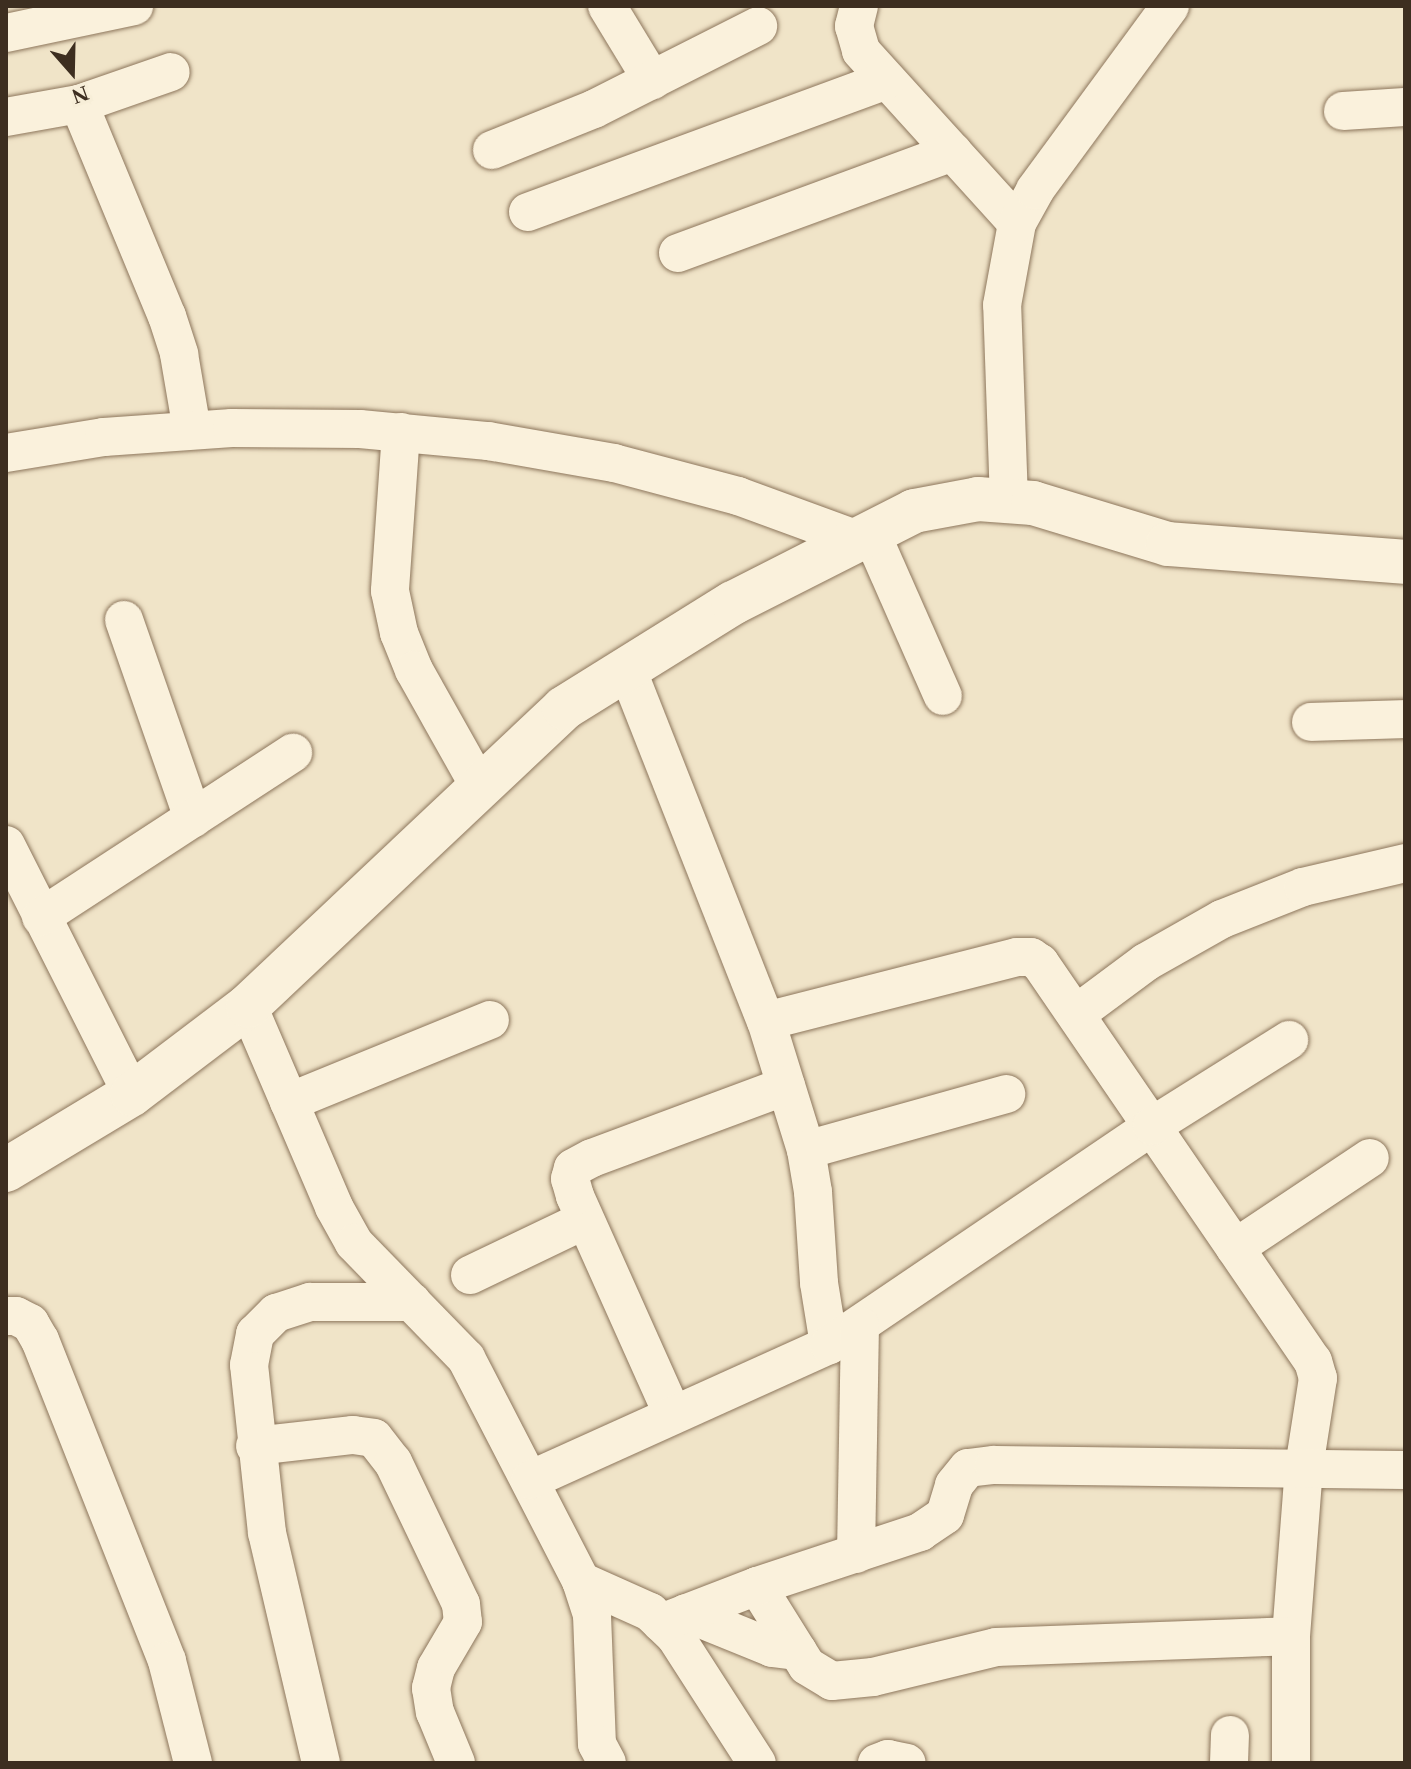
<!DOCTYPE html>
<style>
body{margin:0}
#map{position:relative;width:1411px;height:1769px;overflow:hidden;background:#f0e4c8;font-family:"Times New Roman",serif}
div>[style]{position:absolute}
.roads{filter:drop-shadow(0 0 2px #8d765c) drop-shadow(0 0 2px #8d765c)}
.street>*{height:38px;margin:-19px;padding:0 19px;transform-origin:19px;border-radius:19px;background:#faf1dc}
.secondary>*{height:44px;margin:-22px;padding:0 22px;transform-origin:22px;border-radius:22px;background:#faf1dc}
span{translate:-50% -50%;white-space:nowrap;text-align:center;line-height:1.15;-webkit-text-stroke:7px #f7eed8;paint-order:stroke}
.frame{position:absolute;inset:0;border:8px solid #3d2e20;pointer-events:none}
.north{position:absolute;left:32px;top:32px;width:80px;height:80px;-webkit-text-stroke:6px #f7eed8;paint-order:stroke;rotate:160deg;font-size:22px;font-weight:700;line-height:32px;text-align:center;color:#3d2e20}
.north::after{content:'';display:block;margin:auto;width:28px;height:36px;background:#3d2e20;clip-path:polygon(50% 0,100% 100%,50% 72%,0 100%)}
</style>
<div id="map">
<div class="roads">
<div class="street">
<i style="left:607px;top:6px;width:87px;rotate:58.7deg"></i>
<i style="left:859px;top:6px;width:21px;rotate:104deg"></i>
<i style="left:854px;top:26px;width:26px;rotate:74deg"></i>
<i style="left:861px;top:51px;width:232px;rotate:47.8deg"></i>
<i style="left:6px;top:33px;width:131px;rotate:-11.9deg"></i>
<i style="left:79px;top:104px;width:230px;rotate:67.5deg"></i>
<i style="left:167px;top:316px;width:40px;rotate:72deg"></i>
<i style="left:179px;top:354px;width:77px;rotate:80.3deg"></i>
<i style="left:1343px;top:111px;width:62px;rotate:-3.7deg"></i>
<i style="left:6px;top:117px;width:74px;rotate:-10.1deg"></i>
<i style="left:79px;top:104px;width:97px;rotate:-19.2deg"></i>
<i style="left:492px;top:150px;width:110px;rotate:-21.9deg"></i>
<i style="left:594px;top:109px;width:184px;rotate:-26.8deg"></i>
<i style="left:528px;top:212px;width:382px;rotate:-20.2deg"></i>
<i style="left:678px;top:253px;width:293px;rotate:-20.2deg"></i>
<i style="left:401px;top:432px;width:159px;rotate:94deg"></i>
<i style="left:390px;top:591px;width:43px;rotate:77.9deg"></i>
<i style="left:399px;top:633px;width:40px;rotate:68deg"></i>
<i style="left:414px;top:670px;width:133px;rotate:60.7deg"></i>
<i style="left:6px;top:453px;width:99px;rotate:-9.3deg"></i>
<i style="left:104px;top:437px;width:128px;rotate:-4deg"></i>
<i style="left:232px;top:428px;width:128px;rotate:0.4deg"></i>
<i style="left:360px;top:429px;width:129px;rotate:5.4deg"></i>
<i style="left:488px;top:441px;width:128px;rotate:9.9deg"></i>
<i style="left:614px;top:463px;width:128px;rotate:14.9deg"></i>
<i style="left:738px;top:496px;width:128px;rotate:20.1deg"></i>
<i style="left:1009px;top:501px;width:196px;rotate:-92deg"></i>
<i style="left:1002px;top:305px;width:83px;rotate:-79.6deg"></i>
<i style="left:1017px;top:223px;width:38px;rotate:-61deg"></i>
<i style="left:1035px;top:190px;width:228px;rotate:-53.7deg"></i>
<i style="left:871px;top:533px;width:178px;rotate:66.2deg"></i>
<i style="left:124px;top:620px;width:210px;rotate:70.8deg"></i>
<i style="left:627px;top:669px;width:378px;rotate:68.5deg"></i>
<i style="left:766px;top:1021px;width:135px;rotate:72.8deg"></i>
<i style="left:806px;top:1150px;width:43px;rotate:80.5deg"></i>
<i style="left:813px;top:1192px;width:91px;rotate:86.2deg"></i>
<i style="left:819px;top:1283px;width:63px;rotate:80.8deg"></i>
<i style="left:1311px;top:722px;width:94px;rotate:-1.8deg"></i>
<i style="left:6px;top:845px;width:279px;rotate:63.2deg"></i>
<i style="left:41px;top:917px;width:301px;rotate:-33.1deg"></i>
<i style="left:248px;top:1006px;width:219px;rotate:66.8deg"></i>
<i style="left:334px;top:1207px;width:41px;rotate:60.9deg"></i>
<i style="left:354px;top:1243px;width:161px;rotate:45.8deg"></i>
<i style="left:466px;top:1358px;width:251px;rotate:62.7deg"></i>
<i style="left:581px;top:1581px;width:36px;rotate:72deg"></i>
<i style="left:592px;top:1615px;width:129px;rotate:87.8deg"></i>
<i style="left:597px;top:1744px;width:21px;rotate:62deg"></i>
<i style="left:1076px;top:1014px;width:87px;rotate:-36.6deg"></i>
<i style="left:1146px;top:962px;width:87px;rotate:-29.5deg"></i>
<i style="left:1222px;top:919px;width:87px;rotate:-21.6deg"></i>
<i style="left:1303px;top:887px;width:105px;rotate:-13.2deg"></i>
<i style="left:766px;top:1021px;width:259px;rotate:-14.3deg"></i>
<i style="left:1017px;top:957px;width:14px"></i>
<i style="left:1031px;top:957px;width:11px;rotate:34deg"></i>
<i style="left:1040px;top:963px;width:483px;rotate:55.6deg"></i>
<i style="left:1313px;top:1361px;width:18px;rotate:74deg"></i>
<i style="left:1318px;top:1378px;width:90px;rotate:98.9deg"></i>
<i style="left:1304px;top:1467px;width:169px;rotate:94.4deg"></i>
<i style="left:1291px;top:1636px;width:127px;rotate:90deg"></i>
<i style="left:289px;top:1102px;width:217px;rotate:-22.2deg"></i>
<i style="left:806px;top:1150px;width:208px;rotate:-15.6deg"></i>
<i style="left:1235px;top:1248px;width:162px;rotate:-33.7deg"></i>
<i style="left:470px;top:1275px;width:127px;rotate:-25.6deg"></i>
<i style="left:6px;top:1316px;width:10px"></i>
<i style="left:16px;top:1316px;width:16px;rotate:27deg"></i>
<i style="left:30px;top:1323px;width:20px;rotate:60deg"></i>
<i style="left:40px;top:1340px;width:345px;rotate:68.4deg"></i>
<i style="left:167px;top:1661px;width:105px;rotate:75.7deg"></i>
<i style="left:672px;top:1413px;width:238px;rotate:-114.1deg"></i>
<i style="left:575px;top:1196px;width:18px;rotate:-106deg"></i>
<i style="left:570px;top:1179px;width:11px;rotate:-75deg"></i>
<i style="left:573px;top:1168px;width:21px;rotate:-28deg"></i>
<i style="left:592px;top:1158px;width:207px;rotate:-20.4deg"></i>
<i style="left:255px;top:1446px;width:99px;rotate:-6.4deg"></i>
<i style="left:353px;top:1435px;width:21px;rotate:8deg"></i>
<i style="left:374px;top:1438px;width:31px;rotate:52deg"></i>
<i style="left:393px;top:1462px;width:157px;rotate:64.4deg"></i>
<i style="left:461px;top:1604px;width:18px;rotate:84deg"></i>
<i style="left:463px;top:1622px;width:53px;rotate:120.4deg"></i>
<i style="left:436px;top:1668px;width:21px;rotate:104deg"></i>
<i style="left:431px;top:1688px;width:24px;rotate:81deg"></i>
<i style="left:435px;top:1712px;width:55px;rotate:67.6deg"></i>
<i style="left:530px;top:1480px;width:328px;rotate:-24.3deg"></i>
<i style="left:829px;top:1345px;width:390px;rotate:-34.1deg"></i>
<i style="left:1152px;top:1126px;width:162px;rotate:-32.1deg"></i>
<i style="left:856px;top:1554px;width:228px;rotate:-89deg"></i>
<i style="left:581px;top:1581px;width:76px;rotate:24.2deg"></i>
<i style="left:650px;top:1612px;width:35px;rotate:44deg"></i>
<i style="left:675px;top:1636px;width:151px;rotate:57.2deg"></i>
<i style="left:757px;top:1586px;width:94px;rotate:58deg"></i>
<i style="left:807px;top:1666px;width:29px;rotate:31deg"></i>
<i style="left:832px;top:1681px;width:41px;rotate:-5.6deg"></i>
<i style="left:873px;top:1677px;width:127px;rotate:-13.7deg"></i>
<i style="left:996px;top:1647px;width:295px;rotate:-2.1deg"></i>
<i style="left:686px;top:1613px;width:93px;rotate:22.1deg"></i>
<i style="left:772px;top:1648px;width:26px;rotate:7deg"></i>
<i style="left:661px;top:1623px;width:103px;rotate:-21.1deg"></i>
<i style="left:757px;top:1586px;width:172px;rotate:-18.3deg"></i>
<i style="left:920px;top:1532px;width:30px;rotate:-34deg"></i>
<i style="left:945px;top:1515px;width:31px;rotate:-73deg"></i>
<i style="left:954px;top:1485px;width:22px;rotate:-51deg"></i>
<i style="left:968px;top:1468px;width:26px;rotate:-7deg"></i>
<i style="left:994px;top:1465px;width:411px;rotate:0.7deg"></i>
<i style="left:321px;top:1763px;width:236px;rotate:-103.2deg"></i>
<i style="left:267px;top:1533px;width:169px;rotate:-96.1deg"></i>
<i style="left:249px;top:1365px;width:32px;rotate:-79deg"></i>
<i style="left:255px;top:1334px;width:30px;rotate:-45deg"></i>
<i style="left:276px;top:1313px;width:36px;rotate:-18deg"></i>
<i style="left:310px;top:1302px;width:102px"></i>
<i style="left:877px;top:1763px;width:12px;rotate:-20deg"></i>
<i style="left:888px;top:1759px;width:19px;rotate:12deg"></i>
<i style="left:1229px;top:1763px;width:28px;rotate:-88deg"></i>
</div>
<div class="secondary">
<i style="left:6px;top:1170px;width:147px;rotate:-31.1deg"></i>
<i style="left:132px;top:1094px;width:146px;rotate:-37.2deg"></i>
<i style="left:248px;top:1006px;width:434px;rotate:-43.3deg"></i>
<i style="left:564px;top:708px;width:199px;rotate:-31.9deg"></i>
<i style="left:733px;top:603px;width:203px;rotate:-26.9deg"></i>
<i style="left:914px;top:511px;width:65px;rotate:-10.6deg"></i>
<i style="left:978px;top:499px;width:55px;rotate:4.2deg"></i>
<i style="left:1033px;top:503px;width:141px;rotate:16.9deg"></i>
<i style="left:1168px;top:544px;width:238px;rotate:4.3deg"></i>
</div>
</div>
<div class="frame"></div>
<div class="north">N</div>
</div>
